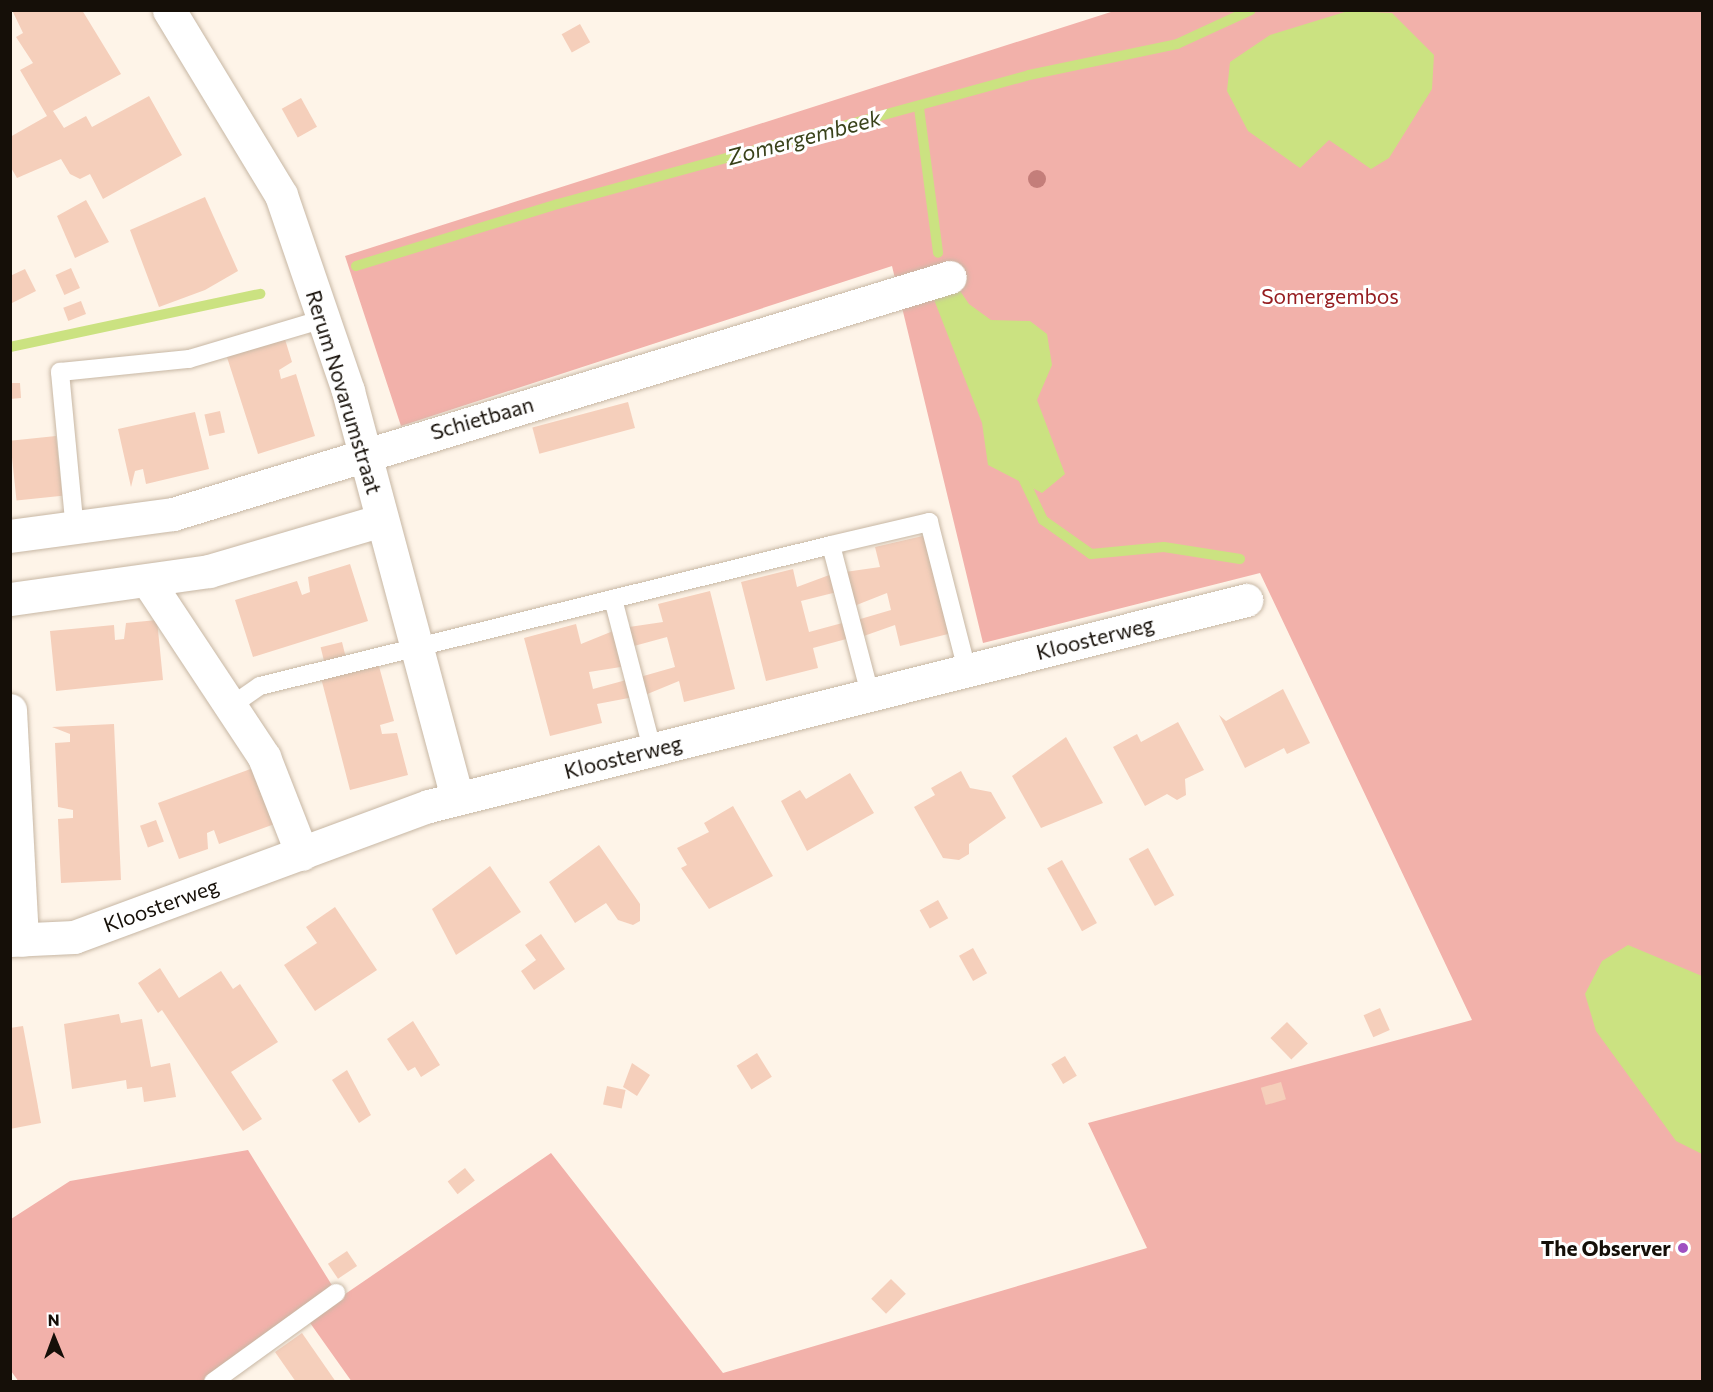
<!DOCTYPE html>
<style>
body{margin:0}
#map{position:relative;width:1713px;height:1392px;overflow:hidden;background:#fef4e8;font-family:Commissioner,sans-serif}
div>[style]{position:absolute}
.green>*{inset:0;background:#f2b1aa}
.water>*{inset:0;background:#cbe281}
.stream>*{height:10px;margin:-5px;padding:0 5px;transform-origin:5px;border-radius:5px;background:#cbe281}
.building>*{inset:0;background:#f5cfbb;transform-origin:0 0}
.roads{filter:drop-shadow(0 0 2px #c7b7a4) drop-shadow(0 0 2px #c7b7a4)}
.lane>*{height:18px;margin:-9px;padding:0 9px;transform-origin:9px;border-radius:9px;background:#fff}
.street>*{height:33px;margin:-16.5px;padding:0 16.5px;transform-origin:16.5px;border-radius:16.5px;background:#fff}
.trees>*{width:18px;height:18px;margin:-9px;border-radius:50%;background:#c47e7a}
.dots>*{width:16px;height:16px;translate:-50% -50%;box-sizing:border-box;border:3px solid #fff;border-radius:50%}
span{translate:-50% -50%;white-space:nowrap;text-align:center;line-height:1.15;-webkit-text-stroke:6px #fff;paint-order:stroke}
.park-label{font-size:21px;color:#951d20}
.street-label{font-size:21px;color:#150f08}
.poi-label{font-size:21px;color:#150f08;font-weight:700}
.right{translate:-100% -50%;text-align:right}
.water-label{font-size:22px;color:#39421a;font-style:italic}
.frame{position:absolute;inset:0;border:12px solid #150f08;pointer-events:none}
.north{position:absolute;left:24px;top:1308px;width:60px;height:60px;-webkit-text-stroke:4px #fff;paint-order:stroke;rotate:359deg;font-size:16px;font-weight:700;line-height:24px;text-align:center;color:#150f08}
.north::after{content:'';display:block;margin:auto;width:21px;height:27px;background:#150f08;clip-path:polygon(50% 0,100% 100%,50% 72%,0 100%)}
</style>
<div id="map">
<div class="green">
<i style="clip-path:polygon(1114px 11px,1702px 11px,1702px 1381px,352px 1382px,308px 1320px,219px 1381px,19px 1382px,11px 1371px,11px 1219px,70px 1181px,248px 1150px,338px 1295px,316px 1314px,551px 1153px,723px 1373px,1147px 1248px,1088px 1123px,1472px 1020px,1260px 573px,983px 643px,892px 266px,401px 426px,345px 256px)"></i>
</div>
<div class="water">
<i style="clip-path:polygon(1348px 11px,1392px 13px,1434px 55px,1432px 89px,1389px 158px,1371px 169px,1329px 140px,1300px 168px,1248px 131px,1227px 91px,1230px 62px,1270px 35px)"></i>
<i style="clip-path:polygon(958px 288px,969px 304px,991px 320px,1030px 321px,1047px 334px,1052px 365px,1037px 400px,1065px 474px,1042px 493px,988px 465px,982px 423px,933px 297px)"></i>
<i style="clip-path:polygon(1628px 945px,1702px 976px,1702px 1154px,1676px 1141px,1596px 1031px,1585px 994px,1602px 961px)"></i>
</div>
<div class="stream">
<i style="left:919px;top:108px;width:146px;rotate:82.5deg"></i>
<i style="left:356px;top:266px;width:211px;rotate:-17.1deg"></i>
<i style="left:558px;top:204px;width:488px;rotate:-15.3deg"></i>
<i style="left:1029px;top:75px;width:151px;rotate:-11.8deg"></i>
<i style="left:1177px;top:44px;width:81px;rotate:-24.7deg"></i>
<i style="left:10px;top:347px;width:256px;rotate:-12deg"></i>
<i style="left:1022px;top:476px;width:49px;rotate:64.5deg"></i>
<i style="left:1043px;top:520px;width:59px;rotate:35.3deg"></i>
<i style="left:1091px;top:554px;width:73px;rotate:-5.5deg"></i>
<i style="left:1164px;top:547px;width:77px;rotate:9deg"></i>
</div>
<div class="building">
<i style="clip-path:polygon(12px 10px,82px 10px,121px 74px,53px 111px,64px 128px,86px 116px,92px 127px,149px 96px,182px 155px,103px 199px,90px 174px,80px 179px,70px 174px,61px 159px,17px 178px,10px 166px,10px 137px,47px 116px,20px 70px,33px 63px,16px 37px,23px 33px)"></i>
<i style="left:580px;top:24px;width:21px;height:21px;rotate:61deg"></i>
<i style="left:301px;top:98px;width:33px;height:22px;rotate:61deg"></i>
<i style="clip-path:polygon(205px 197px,238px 271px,205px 290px,159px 307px,130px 230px)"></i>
<i style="clip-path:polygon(86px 200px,109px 242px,75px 258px,57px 216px)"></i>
<i style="left:71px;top:268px;width:22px;height:17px;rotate:66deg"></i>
<i style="clip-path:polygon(25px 269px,36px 291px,12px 303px,10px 276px)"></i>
<i style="left:81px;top:301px;width:14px;height:19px;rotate:69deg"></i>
<i style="clip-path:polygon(283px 333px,292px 362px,279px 370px,281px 379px,296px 374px,315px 436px,258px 454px,225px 351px)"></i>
<i style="clip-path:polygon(10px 383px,20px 383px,21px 398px,10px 399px)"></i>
<i style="left:628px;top:402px;width:27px;height:99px;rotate:75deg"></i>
<i style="left:220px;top:411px;width:22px;height:16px;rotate:77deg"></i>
<i style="clip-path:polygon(195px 412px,209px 469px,146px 484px,143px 469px,135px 471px,131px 487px,118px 429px)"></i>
<i style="left:56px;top:436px;width:60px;height:46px;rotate:84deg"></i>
<i style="clip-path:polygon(927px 535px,952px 633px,900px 646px,895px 625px,861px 637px,857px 620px,891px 610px,887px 593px,854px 606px,845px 572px,880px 567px,875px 547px)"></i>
<i style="clip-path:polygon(350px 564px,368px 621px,253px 657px,235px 600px,297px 581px,302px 595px,310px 592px,308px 577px)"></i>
<i style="clip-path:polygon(793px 569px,797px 587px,832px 574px,837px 592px,801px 601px,809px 632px,846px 622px,850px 638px,813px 648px,818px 668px,766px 681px,741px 582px)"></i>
<i style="clip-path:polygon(710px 591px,735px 689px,684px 702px,679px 681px,645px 695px,640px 677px,675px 667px,667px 637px,634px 646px,629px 627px,663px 622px,658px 604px)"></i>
<i style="clip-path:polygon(157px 620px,163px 680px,56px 691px,50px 631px,114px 625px,115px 640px,124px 639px,126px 623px)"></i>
<i style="clip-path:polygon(576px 624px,581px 644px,618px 629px,627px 666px,589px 672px,593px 689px,630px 679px,634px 697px,597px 704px,602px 723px,550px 736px,524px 638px)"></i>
<i style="left:342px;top:642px;width:16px;height:22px;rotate:76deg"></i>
<i style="clip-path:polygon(377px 659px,394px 721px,380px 725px,382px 734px,397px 733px,408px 775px,350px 790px,320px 674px)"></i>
<i style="clip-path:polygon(1283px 689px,1310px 743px,1287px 754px,1284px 748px,1245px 768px,1219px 715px,1226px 721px)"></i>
<i style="clip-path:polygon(1178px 722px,1204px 770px,1185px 779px,1186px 795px,1177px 800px,1167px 794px,1145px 806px,1113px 747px,1137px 734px,1141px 742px)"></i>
<i style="clip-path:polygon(114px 724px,121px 880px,61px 883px,58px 819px,73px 818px,73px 810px,58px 807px,55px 743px,70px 742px,70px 734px,52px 727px)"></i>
<i style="clip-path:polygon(1066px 737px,1103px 803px,1041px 828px,1012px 776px)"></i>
<i style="clip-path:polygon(259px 766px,280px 822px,219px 844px,214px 830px,207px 833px,208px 849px,179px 859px,158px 803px)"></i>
<i style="clip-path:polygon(961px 771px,970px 788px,991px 792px,1006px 818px,969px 844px,969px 854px,959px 860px,943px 858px,914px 807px,935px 795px,931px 788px)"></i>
<i style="clip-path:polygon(850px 773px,874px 813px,807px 851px,781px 801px,800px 790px,806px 799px)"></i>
<i style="clip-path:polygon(733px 806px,773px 876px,709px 909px,681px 868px,687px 865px,677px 848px,709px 832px,704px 823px)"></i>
<i style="left:156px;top:820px;width:23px;height:17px;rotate:70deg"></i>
<i style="clip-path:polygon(599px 845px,640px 904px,640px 921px,633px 925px,618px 920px,606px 903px,575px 923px,549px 882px)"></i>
<i style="left:1148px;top:848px;width:54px;height:22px;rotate:61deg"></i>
<i style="left:1062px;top:860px;width:72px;height:17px;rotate:61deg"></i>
<i style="clip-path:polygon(490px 866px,521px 912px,456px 955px,432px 909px)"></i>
<i style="left:938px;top:900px;width:21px;height:21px;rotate:61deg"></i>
<i style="clip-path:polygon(335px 907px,377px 970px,315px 1011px,284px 965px,317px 943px,306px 927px)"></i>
<i style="clip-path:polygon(541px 934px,565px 969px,534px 990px,521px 971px,536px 960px,525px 945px)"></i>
<i style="left:973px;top:948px;width:29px;height:16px;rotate:61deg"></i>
<i style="clip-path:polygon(160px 968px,179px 998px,221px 971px,233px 989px,240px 984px,278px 1042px,231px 1072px,262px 1119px,243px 1131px,162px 1010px,158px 1013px,138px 983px)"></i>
<i style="left:1380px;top:1008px;width:24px;height:18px;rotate:66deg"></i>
<i style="clip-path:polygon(119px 1014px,121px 1023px,142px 1019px,151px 1067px,170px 1063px,176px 1097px,144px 1102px,142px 1087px,127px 1089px,126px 1080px,72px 1089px,64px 1024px)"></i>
<i style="clip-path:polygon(413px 1021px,440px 1065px,421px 1077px,415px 1067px,408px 1071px,387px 1039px)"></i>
<i style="left:1287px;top:1022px;width:30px;height:23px;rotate:46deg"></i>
<i style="clip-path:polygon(23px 1026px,41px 1123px,10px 1129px,10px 1028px)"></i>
<i style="left:757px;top:1053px;width:28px;height:24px;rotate:58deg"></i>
<i style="left:1065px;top:1056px;width:23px;height:16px;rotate:59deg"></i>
<i style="clip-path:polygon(632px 1063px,650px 1075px,637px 1096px,623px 1087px)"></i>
<i style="clip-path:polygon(347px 1070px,371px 1115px,359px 1123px,332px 1080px)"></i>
<i style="left:1281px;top:1082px;width:18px;height:21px;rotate:74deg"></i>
<i style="left:607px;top:1086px;width:19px;height:19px;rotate:12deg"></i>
<i style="left:465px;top:1168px;width:16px;height:22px;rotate:52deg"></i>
<i style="left:347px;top:1251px;width:18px;height:23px;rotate:56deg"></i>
<i style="left:891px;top:1279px;width:21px;height:28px;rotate:45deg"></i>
<i style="clip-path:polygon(302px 1333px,336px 1382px,296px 1382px,275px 1352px)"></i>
</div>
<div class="roads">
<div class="lane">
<i style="left:75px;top:531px;width:160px;rotate:-95.4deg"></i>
<i style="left:60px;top:372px;width:130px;rotate:-5.8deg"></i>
<i style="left:189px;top:359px;width:140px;rotate:-16.6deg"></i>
<i style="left:613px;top:599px;width:155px;rotate:75.4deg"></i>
<i style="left:870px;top:694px;width:154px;rotate:-104.7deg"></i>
<i style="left:831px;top:545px;width:101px;rotate:-13.2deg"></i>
<i style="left:929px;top:522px;width:153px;rotate:75.6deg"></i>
<i style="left:231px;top:706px;width:35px;rotate:-35deg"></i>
<i style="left:260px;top:686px;width:588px;rotate:-13.87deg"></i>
<i style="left:213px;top:1382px;width:152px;rotate:-35.9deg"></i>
</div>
<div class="street">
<i style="left:169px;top:10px;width:216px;rotate:58.8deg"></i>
<i style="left:281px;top:195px;width:207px;rotate:71.1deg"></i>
<i style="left:348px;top:391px;width:422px;rotate:75deg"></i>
<i style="left:10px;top:536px;width:164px;rotate:-7.7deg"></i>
<i style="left:173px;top:514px;width:812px;rotate:-16.96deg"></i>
<i style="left:149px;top:583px;width:209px;rotate:56.5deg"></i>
<i style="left:264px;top:757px;width:104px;rotate:68.6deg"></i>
<i style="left:10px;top:599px;width:201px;rotate:-8deg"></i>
<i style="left:209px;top:571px;width:180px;rotate:-16.4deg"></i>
<i style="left:10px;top:710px;width:230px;rotate:87deg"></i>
<i style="left:10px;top:940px;width:64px;rotate:-2.7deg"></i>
<i style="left:74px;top:937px;width:378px;rotate:-20.3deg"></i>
<i style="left:429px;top:806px;width:843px;rotate:-14.15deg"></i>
</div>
</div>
<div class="trees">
<i style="left:1037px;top:179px"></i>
</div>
<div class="dots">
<i style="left:1683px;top:1248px;background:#9f50c1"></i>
</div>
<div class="park-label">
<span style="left:1330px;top:296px">Somergembos</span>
</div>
<div class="street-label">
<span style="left:344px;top:392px;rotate:73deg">Rerum Novarumstraat</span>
<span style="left:482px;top:418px;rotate:-16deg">Schietbaan</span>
<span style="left:1095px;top:638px;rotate:-14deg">Kloosterweg</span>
<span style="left:623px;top:757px;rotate:-14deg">Kloosterweg</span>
<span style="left:161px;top:905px;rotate:-20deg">Kloosterweg</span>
</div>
<div class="poi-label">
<span class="right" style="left:1671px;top:1248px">The Observer</span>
</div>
<div class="water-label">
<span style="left:804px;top:137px;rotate:-15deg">Zomergembeek</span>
</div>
<div class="frame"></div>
<div class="north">N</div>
</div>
